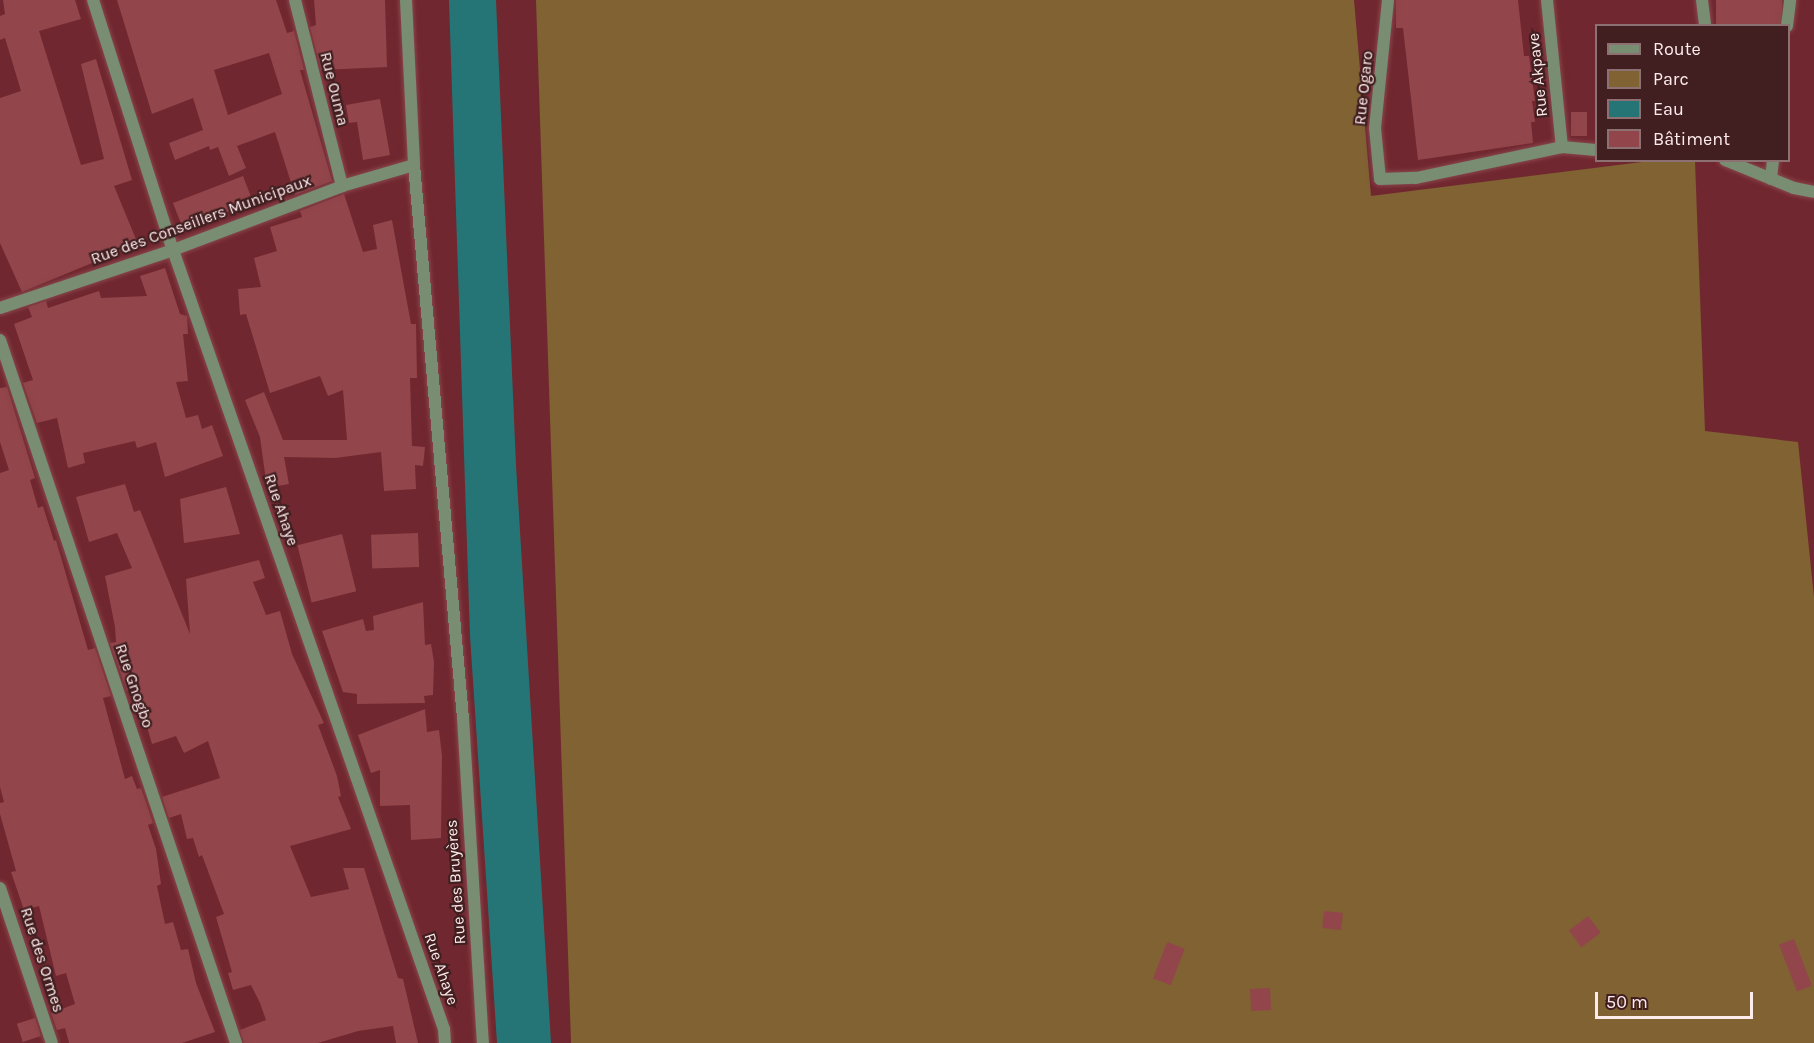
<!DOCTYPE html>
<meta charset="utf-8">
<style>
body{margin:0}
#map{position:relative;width:1814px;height:1043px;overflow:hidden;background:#71272f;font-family:Karla,sans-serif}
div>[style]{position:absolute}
.green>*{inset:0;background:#806233}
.water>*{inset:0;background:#267576}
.building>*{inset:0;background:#92454a;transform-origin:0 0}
.roads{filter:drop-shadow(0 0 2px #88464d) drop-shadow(0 0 2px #88464d)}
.minor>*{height:12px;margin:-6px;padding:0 6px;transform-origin:6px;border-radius:6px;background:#788d71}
span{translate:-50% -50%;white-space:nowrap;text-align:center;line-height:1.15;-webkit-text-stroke:4.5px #411f21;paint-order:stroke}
.street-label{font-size:16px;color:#feebeb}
.legend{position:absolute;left:1595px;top:24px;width:195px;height:138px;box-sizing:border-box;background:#411f21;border:2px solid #8d7172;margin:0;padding:8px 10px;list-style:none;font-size:18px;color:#feebeb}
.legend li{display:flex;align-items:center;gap:12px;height:30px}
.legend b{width:30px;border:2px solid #8d7172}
.scale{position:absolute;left:1595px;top:992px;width:158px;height:27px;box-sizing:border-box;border:3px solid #feebeb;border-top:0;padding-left:8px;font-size:18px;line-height:21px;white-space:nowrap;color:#feebeb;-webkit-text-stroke:4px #411f21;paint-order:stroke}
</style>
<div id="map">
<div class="green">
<i style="clip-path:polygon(536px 0,1354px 0,1371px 196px,1650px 161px,1695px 161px,1705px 431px,1798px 442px,1814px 597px,1814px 1043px,571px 1043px)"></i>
</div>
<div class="water">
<i style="clip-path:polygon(449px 0,496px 0,516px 465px,551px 1043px,497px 1043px,470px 636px)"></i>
</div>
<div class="building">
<i style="clip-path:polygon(3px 0,75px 0,81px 19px,39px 31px,81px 165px,104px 159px,81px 64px,96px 59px,132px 180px,114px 186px,138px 244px,22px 292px,0 243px,0 98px,21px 91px,5px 38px,0 40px,0 16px,5px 14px)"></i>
<i style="clip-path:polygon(evenodd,117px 0,276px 0,287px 33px,294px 31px,304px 70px,300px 70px,332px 181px,295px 195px,275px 132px,237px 146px,246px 168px,229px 176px,218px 147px,210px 150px,209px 146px,175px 160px,169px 143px,203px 130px,193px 98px,152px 114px,117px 0,269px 53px,282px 94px,228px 115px,214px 70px,269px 53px)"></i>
<i style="clip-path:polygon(314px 0,385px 0,387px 67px,321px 70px,310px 27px,316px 25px)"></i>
<i style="clip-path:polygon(1396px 0,1518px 0,1524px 56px,1529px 56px,1535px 101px,1532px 101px,1535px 122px,1531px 122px,1533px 143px,1418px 160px,1403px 28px,1396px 28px)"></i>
<i style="left:1716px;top:0;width:66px;height:26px"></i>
<i style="clip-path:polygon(380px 99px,390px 155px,363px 160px,357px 122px,349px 123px,346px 105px)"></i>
<i style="left:1571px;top:112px;width:16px;height:24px"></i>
<i style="left:243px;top:176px;width:28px;height:75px;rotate:69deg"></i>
<i style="clip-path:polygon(344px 194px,363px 252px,377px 249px,373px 225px,392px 220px,411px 324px,416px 324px,417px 378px,410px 378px,412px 446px,425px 447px,423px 466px,415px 465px,416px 489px,384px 491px,381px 452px,335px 458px,284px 457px,289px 484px,267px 488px,260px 437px,245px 400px,264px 392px,283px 440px,347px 440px,343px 390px,328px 396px,320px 376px,270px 393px,246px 314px,240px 315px,238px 289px,261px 287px,254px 258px,277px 251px,270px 227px,302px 217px,300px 211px)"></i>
<i style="clip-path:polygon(165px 268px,180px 314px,187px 316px,188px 334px,183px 334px,188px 381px,176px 382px,186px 418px,198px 415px,202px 429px,212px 425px,223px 456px,165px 477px,156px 442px,137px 448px,135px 441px,83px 453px,85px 463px,68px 468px,57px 418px,37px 423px,23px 383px,33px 380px,14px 324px,32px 317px,28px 307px,46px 301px,48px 308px,99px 291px,101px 298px,147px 296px,140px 276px)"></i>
<i style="clip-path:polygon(7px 387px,35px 478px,30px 480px,38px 508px,43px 506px,54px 541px,56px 540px,88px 650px,95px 648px,111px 696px,103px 698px,125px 779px,132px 776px,137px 789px,141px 788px,153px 823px,148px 825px,156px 849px,161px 884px,157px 886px,165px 924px,173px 922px,181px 950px,188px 949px,196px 983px,215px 1032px,182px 1043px,69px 1043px,65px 1028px,57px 1030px,51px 1013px,75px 1004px,66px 973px,56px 976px,39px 906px,24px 910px,11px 872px,16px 871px,0 814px,0 803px,4px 802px,0 787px,0 473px,9px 470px,0 442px,0 388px)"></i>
<i style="clip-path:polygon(125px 484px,134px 512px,140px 510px,190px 634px,186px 579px,259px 560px,265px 578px,253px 582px,266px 615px,280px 611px,292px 654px,324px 723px,318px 725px,337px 776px,341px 796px,338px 797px,351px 829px,290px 846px,311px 897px,349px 889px,343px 868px,364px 868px,398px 978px,403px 979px,418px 1043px,396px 1043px,393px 1026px,358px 1031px,318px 1043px,244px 1043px,240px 1030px,266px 1020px,260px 1003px,251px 985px,233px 990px,228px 973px,232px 972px,216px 917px,224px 914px,202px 855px,199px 857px,193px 838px,187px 839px,181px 814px,169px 818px,162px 797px,220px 778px,208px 741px,184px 753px,176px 736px,152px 744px,136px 688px,127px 691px,110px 643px,116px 642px,115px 627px,105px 576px,132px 568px,117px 533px,89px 542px,76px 497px)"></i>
<i style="clip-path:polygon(226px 487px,240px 534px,184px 543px,180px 499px)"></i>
<i style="left:418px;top:533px;width:34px;height:47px;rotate:88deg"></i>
<i style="left:342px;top:534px;width:59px;height:46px;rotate:76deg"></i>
<i style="clip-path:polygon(423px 602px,425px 645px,431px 644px,434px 662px,433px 695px,424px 696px,425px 703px,357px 704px,357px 694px,343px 692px,322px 631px,363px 619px,366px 631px,374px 630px,373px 616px)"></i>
<i style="clip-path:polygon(425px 709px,427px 732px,439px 730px,442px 756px,441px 838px,411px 840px,410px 805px,380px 806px,380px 770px,371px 773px,358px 735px)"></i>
<i style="left:1324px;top:911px;width:19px;height:17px;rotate:6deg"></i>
<i style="left:1588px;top:916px;width:21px;height:24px;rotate:53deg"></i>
<i style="left:1794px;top:939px;width:50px;height:16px;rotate:69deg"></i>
<i style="left:1167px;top:942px;width:19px;height:39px;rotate:21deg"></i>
<i style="left:1270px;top:988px;width:22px;height:20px;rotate:87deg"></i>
<i style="left:35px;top:1018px;width:19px;height:19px;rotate:72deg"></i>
</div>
<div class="roads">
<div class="minor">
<i style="left:93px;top:0;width:262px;rotate:72.3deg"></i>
<i style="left:173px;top:250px;width:825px;rotate:70.82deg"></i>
<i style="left:444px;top:1029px;width:14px;rotate:86deg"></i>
<i style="left:295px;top:0;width:192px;rotate:75.8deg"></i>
<i style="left:406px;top:0;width:165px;rotate:87.2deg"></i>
<i style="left:414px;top:165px;width:555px;rotate:84.94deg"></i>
<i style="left:463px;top:718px;width:326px;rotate:86.5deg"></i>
<i style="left:1388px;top:0;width:129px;rotate:95.8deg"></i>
<i style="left:1375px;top:128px;width:51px;rotate:84.4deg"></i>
<i style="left:1380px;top:179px;width:36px;rotate:-2deg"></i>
<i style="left:1416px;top:178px;width:149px;rotate:-12deg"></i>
<i style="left:1562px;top:147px;width:34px;rotate:5deg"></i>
<i style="left:1547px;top:0;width:148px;rotate:84.2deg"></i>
<i style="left:1702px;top:0;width:26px;rotate:83deg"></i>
<i style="left:1787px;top:26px;width:26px;rotate:-83deg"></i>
<i style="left:1725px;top:160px;width:74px;rotate:22.1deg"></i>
<i style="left:1794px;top:188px;width:20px;rotate:11deg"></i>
<i style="left:1771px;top:179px;width:19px;rotate:-84deg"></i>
<i style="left:0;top:308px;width:182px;rotate:-18.5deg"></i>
<i style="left:173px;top:250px;width:181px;rotate:-20.7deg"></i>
<i style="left:342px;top:186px;width:75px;rotate:-16.3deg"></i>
<i style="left:0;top:340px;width:742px;rotate:71.44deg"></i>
<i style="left:0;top:888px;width:163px;rotate:71.5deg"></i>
</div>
</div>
<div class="street-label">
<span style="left:1538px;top:75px;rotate:-96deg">Rue Akpave</span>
<span style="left:1364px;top:88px;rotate:-84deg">Rue Ogaro</span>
<span style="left:334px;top:89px;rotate:76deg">Rue Ouma</span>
<span style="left:201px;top:220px;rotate:-20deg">Rue des Conseillers Municipaux</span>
<span style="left:281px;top:510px;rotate:71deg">Rue Ahaye</span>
<span style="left:134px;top:686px;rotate:71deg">Rue Gnogbo</span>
<span style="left:456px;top:882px;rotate:-94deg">Rue des Bruyères</span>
<span style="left:42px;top:960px;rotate:72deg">Rue des Ormes</span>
<span style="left:441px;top:969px;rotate:71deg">Rue Ahaye</span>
</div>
<ul class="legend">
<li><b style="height:8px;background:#788d71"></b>Route</li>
<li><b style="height:16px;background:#806233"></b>Parc</li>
<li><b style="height:16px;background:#267576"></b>Eau</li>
<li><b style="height:16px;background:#92454a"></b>Bâtiment</li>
</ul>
<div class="scale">50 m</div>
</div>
